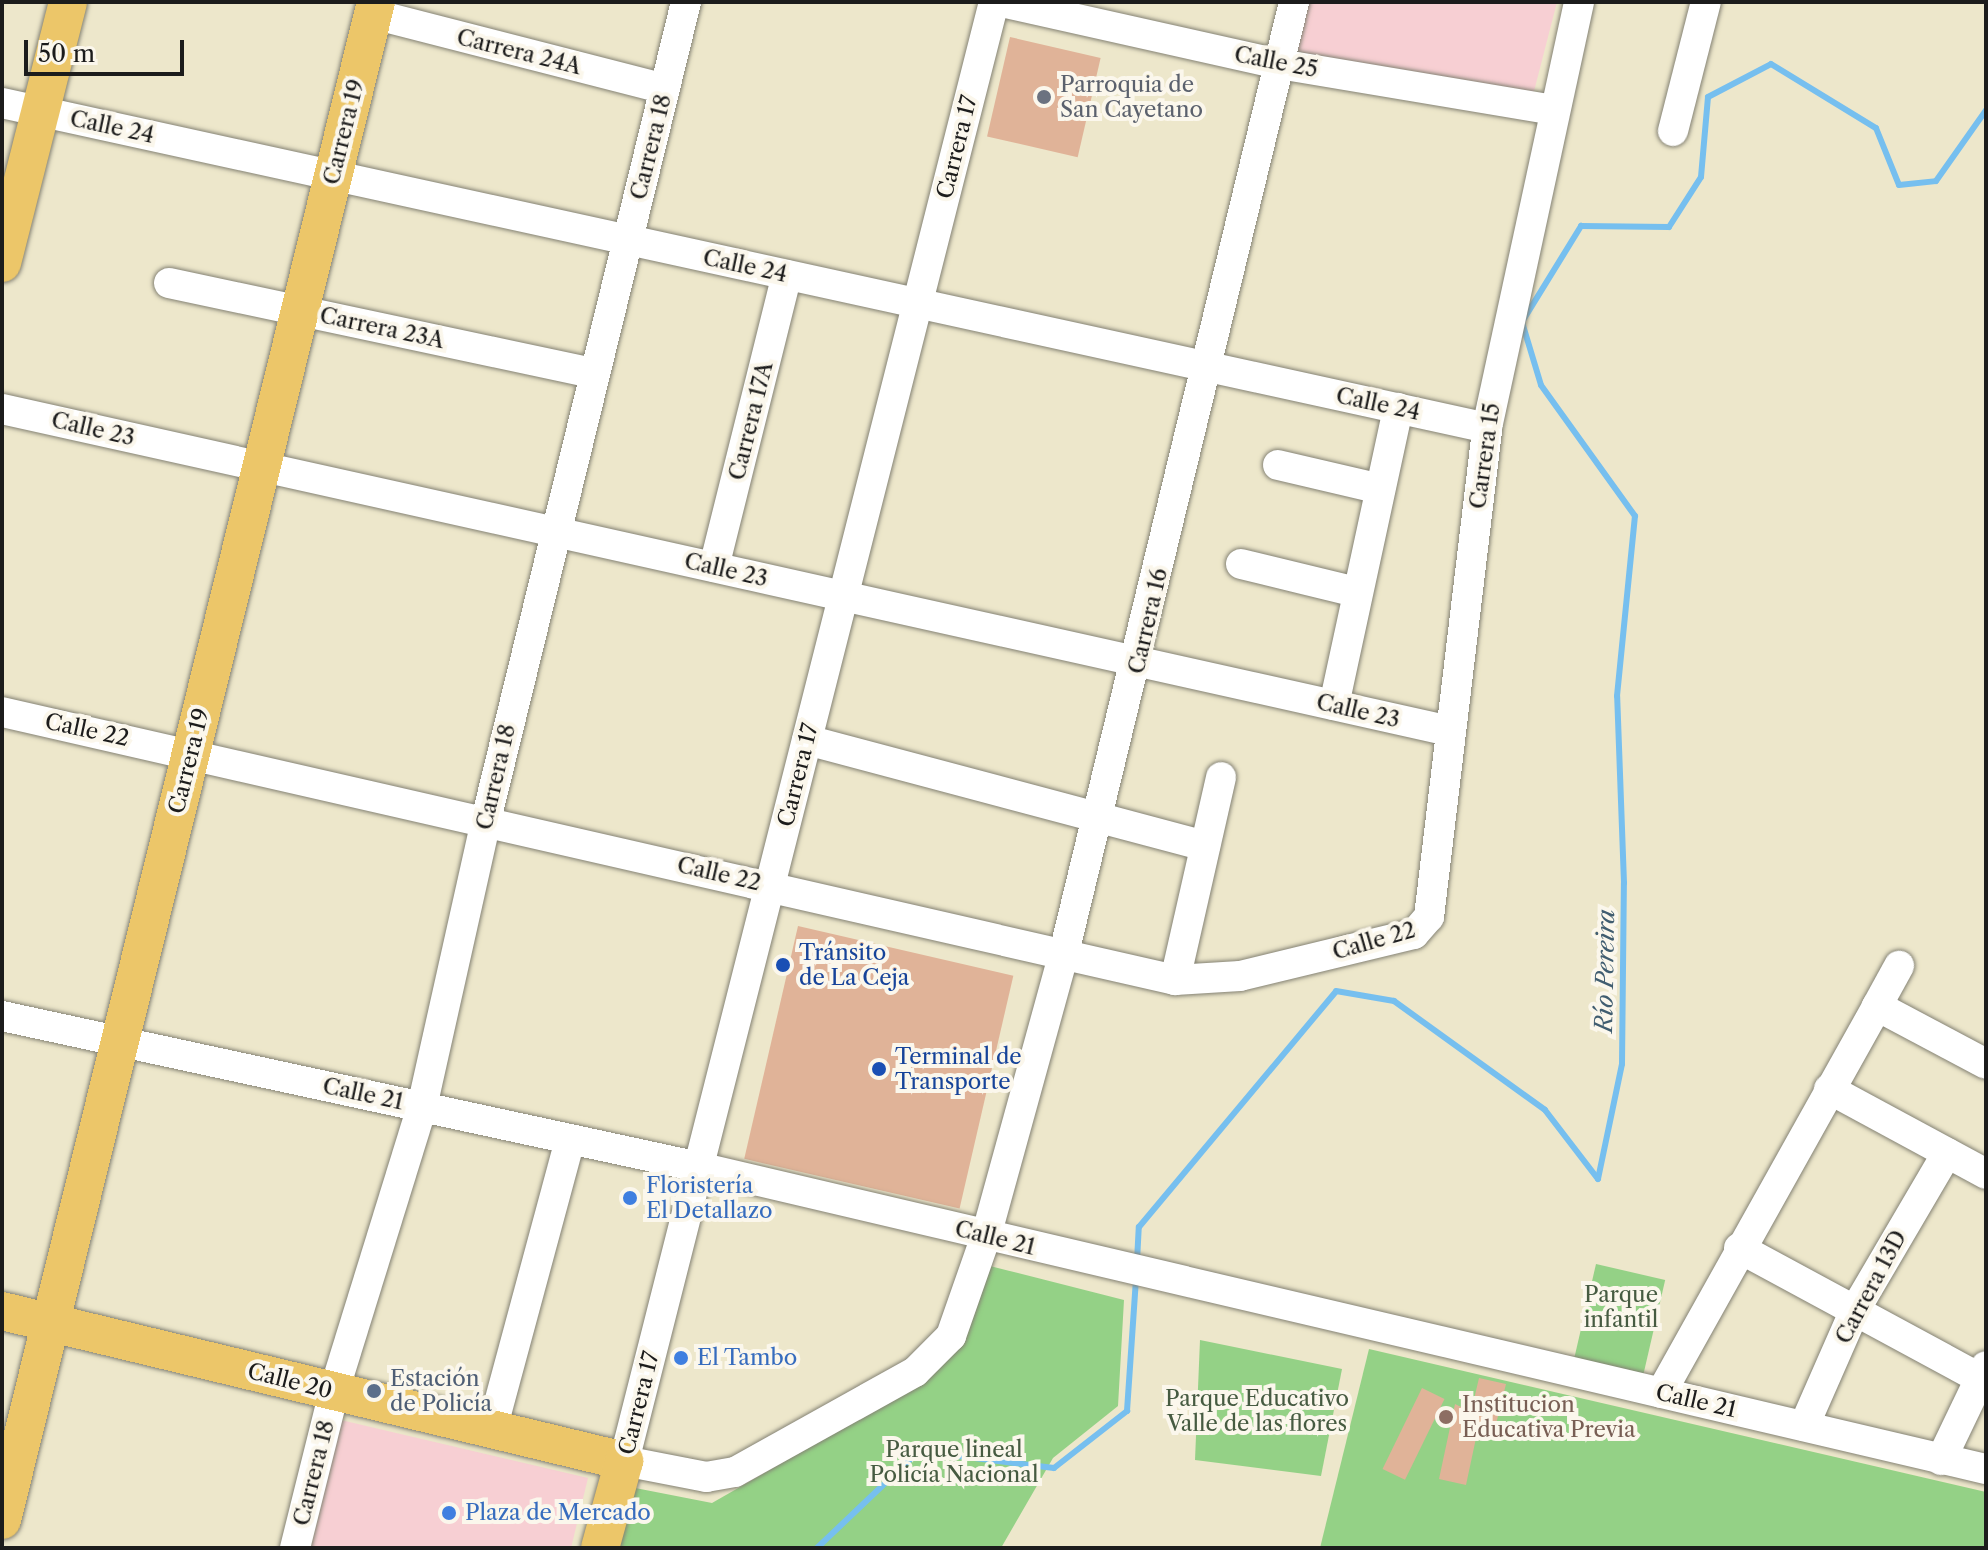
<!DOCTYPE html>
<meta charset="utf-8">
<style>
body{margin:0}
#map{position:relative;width:1988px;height:1550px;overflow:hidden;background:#ede7cb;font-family:"Libre Caslon Text",serif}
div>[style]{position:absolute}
.built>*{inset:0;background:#f7cfd3}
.green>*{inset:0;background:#94d186;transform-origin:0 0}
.stream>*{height:6px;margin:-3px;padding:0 3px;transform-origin:3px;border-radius:3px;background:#76bfef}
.building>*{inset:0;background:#e0b398;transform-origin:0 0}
.roads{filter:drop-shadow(0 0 2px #848274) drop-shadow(0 0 2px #848274)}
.minor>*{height:30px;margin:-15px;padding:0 15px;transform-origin:15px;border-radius:15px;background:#fff}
.major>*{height:38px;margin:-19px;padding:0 19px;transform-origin:19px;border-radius:19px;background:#ecc669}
.dots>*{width:22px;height:22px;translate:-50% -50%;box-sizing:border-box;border:4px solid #fbf7ec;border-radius:50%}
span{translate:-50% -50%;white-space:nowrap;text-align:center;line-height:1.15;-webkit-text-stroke:8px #fbf7ec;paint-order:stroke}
.street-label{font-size:22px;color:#1c1c1c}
.worship-label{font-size:22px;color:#5b616d}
.left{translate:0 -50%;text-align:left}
.transit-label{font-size:22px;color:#164399}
.shop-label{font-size:22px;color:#366cbe}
.park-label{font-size:22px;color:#465b41}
.service-label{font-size:22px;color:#4e5e75}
.education-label{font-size:22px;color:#785e54}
.water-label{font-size:24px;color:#405d70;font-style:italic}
.frame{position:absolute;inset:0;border:4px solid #1c1c1c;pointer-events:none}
.scale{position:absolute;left:24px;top:40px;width:160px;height:36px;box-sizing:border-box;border:4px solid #1c1c1c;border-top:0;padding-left:10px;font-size:24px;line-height:28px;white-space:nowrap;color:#1c1c1c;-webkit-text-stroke:6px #fbf7ec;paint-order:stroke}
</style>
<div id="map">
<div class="built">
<i style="clip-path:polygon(1306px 2px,1557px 2px,1532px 99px,1295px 51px)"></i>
<i style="clip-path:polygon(341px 1420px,588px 1478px,571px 1548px,311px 1548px)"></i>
</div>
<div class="green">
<i style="left:1596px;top:1264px;width:71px;height:98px;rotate:13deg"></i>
<i style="clip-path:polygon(986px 1265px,1124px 1300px,1118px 1406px,1053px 1458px,1001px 1548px,608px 1548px,625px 1486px,712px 1503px,911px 1389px)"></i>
<i style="clip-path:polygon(1200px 1340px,1342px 1369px,1321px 1476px,1195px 1460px)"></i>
<i style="clip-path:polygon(1369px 1349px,1986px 1492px,1986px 1548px,1320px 1548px)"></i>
</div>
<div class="stream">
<i style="left:1137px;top:1261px;width:34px;rotate:-87deg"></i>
<i style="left:1139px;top:1227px;width:307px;rotate:-50.1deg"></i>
<i style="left:1336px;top:991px;width:59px;rotate:9.8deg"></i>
<i style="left:1394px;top:1001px;width:186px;rotate:35.8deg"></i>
<i style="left:1545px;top:1110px;width:87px;rotate:52.5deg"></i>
<i style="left:1598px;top:1179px;width:117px;rotate:-78.2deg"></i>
<i style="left:1622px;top:1064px;width:181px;rotate:-89.4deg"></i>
<i style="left:1624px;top:883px;width:187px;rotate:-92.1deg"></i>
<i style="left:1617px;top:696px;width:181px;rotate:-84.3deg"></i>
<i style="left:1635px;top:516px;width:161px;rotate:-125.7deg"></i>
<i style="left:1541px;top:385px;width:66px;rotate:-106.8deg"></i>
<i style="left:1522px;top:322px;width:113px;rotate:-58.4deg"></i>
<i style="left:1581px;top:226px;width:88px;rotate:0.7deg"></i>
<i style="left:1669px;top:227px;width:59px;rotate:-57.4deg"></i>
<i style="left:1701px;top:177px;width:80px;rotate:-85deg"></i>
<i style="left:1708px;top:97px;width:71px;rotate:-27.6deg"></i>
<i style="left:1771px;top:64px;width:123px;rotate:31.4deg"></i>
<i style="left:1876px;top:128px;width:61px;rotate:68deg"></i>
<i style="left:1899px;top:185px;width:37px;rotate:-6deg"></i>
<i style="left:1936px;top:181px;width:87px;rotate:-54.8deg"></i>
<i style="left:817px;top:1548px;width:141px;rotate:-43.6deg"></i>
<i style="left:919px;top:1451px;width:136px;rotate:7.2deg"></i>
<i style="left:1054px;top:1468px;width:93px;rotate:-38deg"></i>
<i style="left:1127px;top:1411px;width:131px;rotate:-86.1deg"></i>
</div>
<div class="building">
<i style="left:1010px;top:37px;width:93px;height:102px;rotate:13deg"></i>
<i style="left:798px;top:926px;width:221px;height:239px;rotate:13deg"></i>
<i style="clip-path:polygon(1479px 1378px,1506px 1384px,1495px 1428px,1479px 1424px,1466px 1485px,1439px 1479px,1455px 1404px,1471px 1412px)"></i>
<i style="left:1422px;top:1388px;width:25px;height:90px;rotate:26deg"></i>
</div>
<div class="roads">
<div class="minor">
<i style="left:994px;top:2px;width:1505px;rotate:104.23deg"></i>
<i style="left:624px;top:1461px;width:84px;rotate:11deg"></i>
<i style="left:706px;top:1477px;width:29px;rotate:-10deg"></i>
<i style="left:735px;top:1472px;width:206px;rotate:-29.1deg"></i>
<i style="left:915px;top:1372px;width:51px;rotate:-45deg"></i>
<i style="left:951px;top:1336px;width:106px;rotate:-70.7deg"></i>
<i style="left:986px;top:1236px;width:289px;rotate:-74.6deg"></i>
<i style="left:1063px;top:957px;width:983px;rotate:-76.4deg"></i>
<i style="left:1001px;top:2px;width:285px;rotate:12.6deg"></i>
<i style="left:1279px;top:64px;width:279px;rotate:9.5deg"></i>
<i style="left:373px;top:14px;width:301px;rotate:14.4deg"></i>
<i style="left:2px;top:103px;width:1520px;rotate:12.34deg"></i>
<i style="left:1673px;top:131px;width:133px;rotate:-75.7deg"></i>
<i style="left:169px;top:283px;width:434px;rotate:12deg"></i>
<i style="left:2px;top:409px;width:1483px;rotate:12.54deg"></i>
<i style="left:1278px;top:465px;width:105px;rotate:13.2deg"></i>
<i style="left:1241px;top:564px;width:118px;rotate:13.7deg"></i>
<i style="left:714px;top:567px;width:301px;rotate:-76deg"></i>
<i style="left:1334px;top:705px;width:304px;rotate:-77.8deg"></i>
<i style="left:2px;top:712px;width:1203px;rotate:12.87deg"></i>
<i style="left:1175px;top:980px;width:65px;rotate:-3.5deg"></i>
<i style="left:1240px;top:976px;width:179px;rotate:-13.6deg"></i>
<i style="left:1414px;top:934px;width:23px;rotate:-49deg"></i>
<i style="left:1429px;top:917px;width:492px;rotate:-83.2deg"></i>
<i style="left:1487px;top:428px;width:436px;rotate:-77.8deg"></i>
<i style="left:807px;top:740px;width:412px;rotate:14.9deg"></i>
<i style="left:1175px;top:980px;width:208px;rotate:-77.2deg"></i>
<i style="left:1877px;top:1006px;width:46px;rotate:-61.2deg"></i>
<i style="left:2px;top:1016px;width:713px;rotate:12.22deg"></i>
<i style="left:699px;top:1167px;width:1322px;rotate:13.21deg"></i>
<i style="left:1829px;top:1089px;width:179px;rotate:28.4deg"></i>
<i style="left:1739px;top:1248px;width:273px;rotate:28.4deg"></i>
<i style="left:1661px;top:1393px;width:443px;rotate:-60.8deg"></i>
<i style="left:1877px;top:1006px;width:123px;rotate:28deg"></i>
<i style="left:1804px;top:1426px;width:127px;rotate:-66.3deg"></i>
<i style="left:1855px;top:1310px;width:182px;rotate:-59.6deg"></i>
<i style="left:492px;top:1429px;width:300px;rotate:-74.9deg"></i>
<i style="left:1941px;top:1460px;width:104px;rotate:-64.4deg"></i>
<i style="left:295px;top:1548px;width:162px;rotate:-76deg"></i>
<i style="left:334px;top:1391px;width:297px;rotate:-72.8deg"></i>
<i style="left:422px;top:1107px;width:294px;rotate:-77.4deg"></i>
<i style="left:486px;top:820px;width:842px;rotate:-76.26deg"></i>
</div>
<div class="major">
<i style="left:2px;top:263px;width:269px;rotate:-75.8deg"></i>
<i style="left:2px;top:1311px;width:640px;rotate:13.56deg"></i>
<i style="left:624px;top:1461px;width:90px;rotate:105.4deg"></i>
<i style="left:2px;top:1520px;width:1563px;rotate:-76.16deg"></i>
</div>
</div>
<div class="dots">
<i style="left:1044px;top:97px;background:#6b7280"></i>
<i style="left:783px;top:965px;background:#1a4fb4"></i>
<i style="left:879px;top:1069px;background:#1a4fb4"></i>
<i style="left:630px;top:1198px;background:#3f7fe0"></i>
<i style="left:681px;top:1358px;background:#3f7fe0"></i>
<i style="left:374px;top:1391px;background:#5c6f8a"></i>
<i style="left:1446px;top:1417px;background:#8d6e63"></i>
<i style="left:449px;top:1513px;background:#3f7fe0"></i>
</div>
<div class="street-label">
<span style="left:519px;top:52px;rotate:14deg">Carrera 24A</span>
<span style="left:1276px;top:62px;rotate:11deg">Calle 25</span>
<span style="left:112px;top:127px;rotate:12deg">Calle 24</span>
<span style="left:344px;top:132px;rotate:-76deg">Carrera 19</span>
<span style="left:651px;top:147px;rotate:-76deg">Carrera 18</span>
<span style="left:957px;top:147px;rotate:-76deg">Carrera 17</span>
<span style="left:745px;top:266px;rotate:12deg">Calle 24</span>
<span style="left:382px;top:328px;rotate:12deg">Carrera 23A</span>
<span style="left:1378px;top:404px;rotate:12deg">Calle 24</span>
<span style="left:751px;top:421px;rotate:-76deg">Carrera 17A</span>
<span style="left:93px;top:429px;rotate:13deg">Calle 23</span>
<span style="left:1485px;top:456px;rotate:-82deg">Carrera 15</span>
<span style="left:726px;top:570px;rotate:13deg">Calle 23</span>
<span style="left:1148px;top:621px;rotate:-77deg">Carrera 16</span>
<span style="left:1358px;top:711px;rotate:13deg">Calle 23</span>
<span style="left:87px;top:730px;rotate:12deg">Calle 22</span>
<span style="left:189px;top:761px;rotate:-76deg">Carrera 19</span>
<span style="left:798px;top:775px;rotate:-76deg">Carrera 17</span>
<span style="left:496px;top:777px;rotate:-77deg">Carrera 18</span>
<span style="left:719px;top:874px;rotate:13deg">Calle 22</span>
<span style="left:1374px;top:941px;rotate:-16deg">Calle 22</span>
<span style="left:363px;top:1094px;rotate:12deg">Calle 21</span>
<span style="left:995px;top:1238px;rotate:14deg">Calle 21</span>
<span style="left:1871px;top:1287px;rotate:-62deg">Carrera 13D</span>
<span style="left:290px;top:1381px;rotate:14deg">Calle 20</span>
<span style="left:1696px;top:1401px;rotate:13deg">Calle 21</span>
<span style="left:639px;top:1403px;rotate:-76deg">Carrera 17</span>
<span style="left:314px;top:1473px;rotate:-76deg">Carrera 18</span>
</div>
<div class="worship-label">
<span class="left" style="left:1060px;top:97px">Parroquia de<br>San Cayetano</span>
</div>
<div class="transit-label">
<span class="left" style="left:799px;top:965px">Tránsito<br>de La Ceja</span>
<span class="left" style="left:895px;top:1069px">Terminal de<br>Transporte</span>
</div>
<div class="shop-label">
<span class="left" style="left:646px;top:1198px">Floristería<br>El Detallazo</span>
<span class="left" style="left:697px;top:1358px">El Tambo</span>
<span class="left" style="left:465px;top:1513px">Plaza de Mercado</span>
</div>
<div class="park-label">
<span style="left:1621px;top:1307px">Parque<br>infantil</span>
<span style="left:1257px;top:1411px">Parque Educativo<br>Valle de las flores</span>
<span style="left:954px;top:1462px">Parque lineal<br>Policía Nacional</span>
</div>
<div class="service-label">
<span class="left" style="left:390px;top:1391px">Estación<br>de Policía</span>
</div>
<div class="education-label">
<span class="left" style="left:1462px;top:1417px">Institucion<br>Educativa Previa</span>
</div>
<div class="water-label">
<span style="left:1605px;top:971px;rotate:-89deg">Río Pereira</span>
</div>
<div class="frame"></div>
<div class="scale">50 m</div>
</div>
